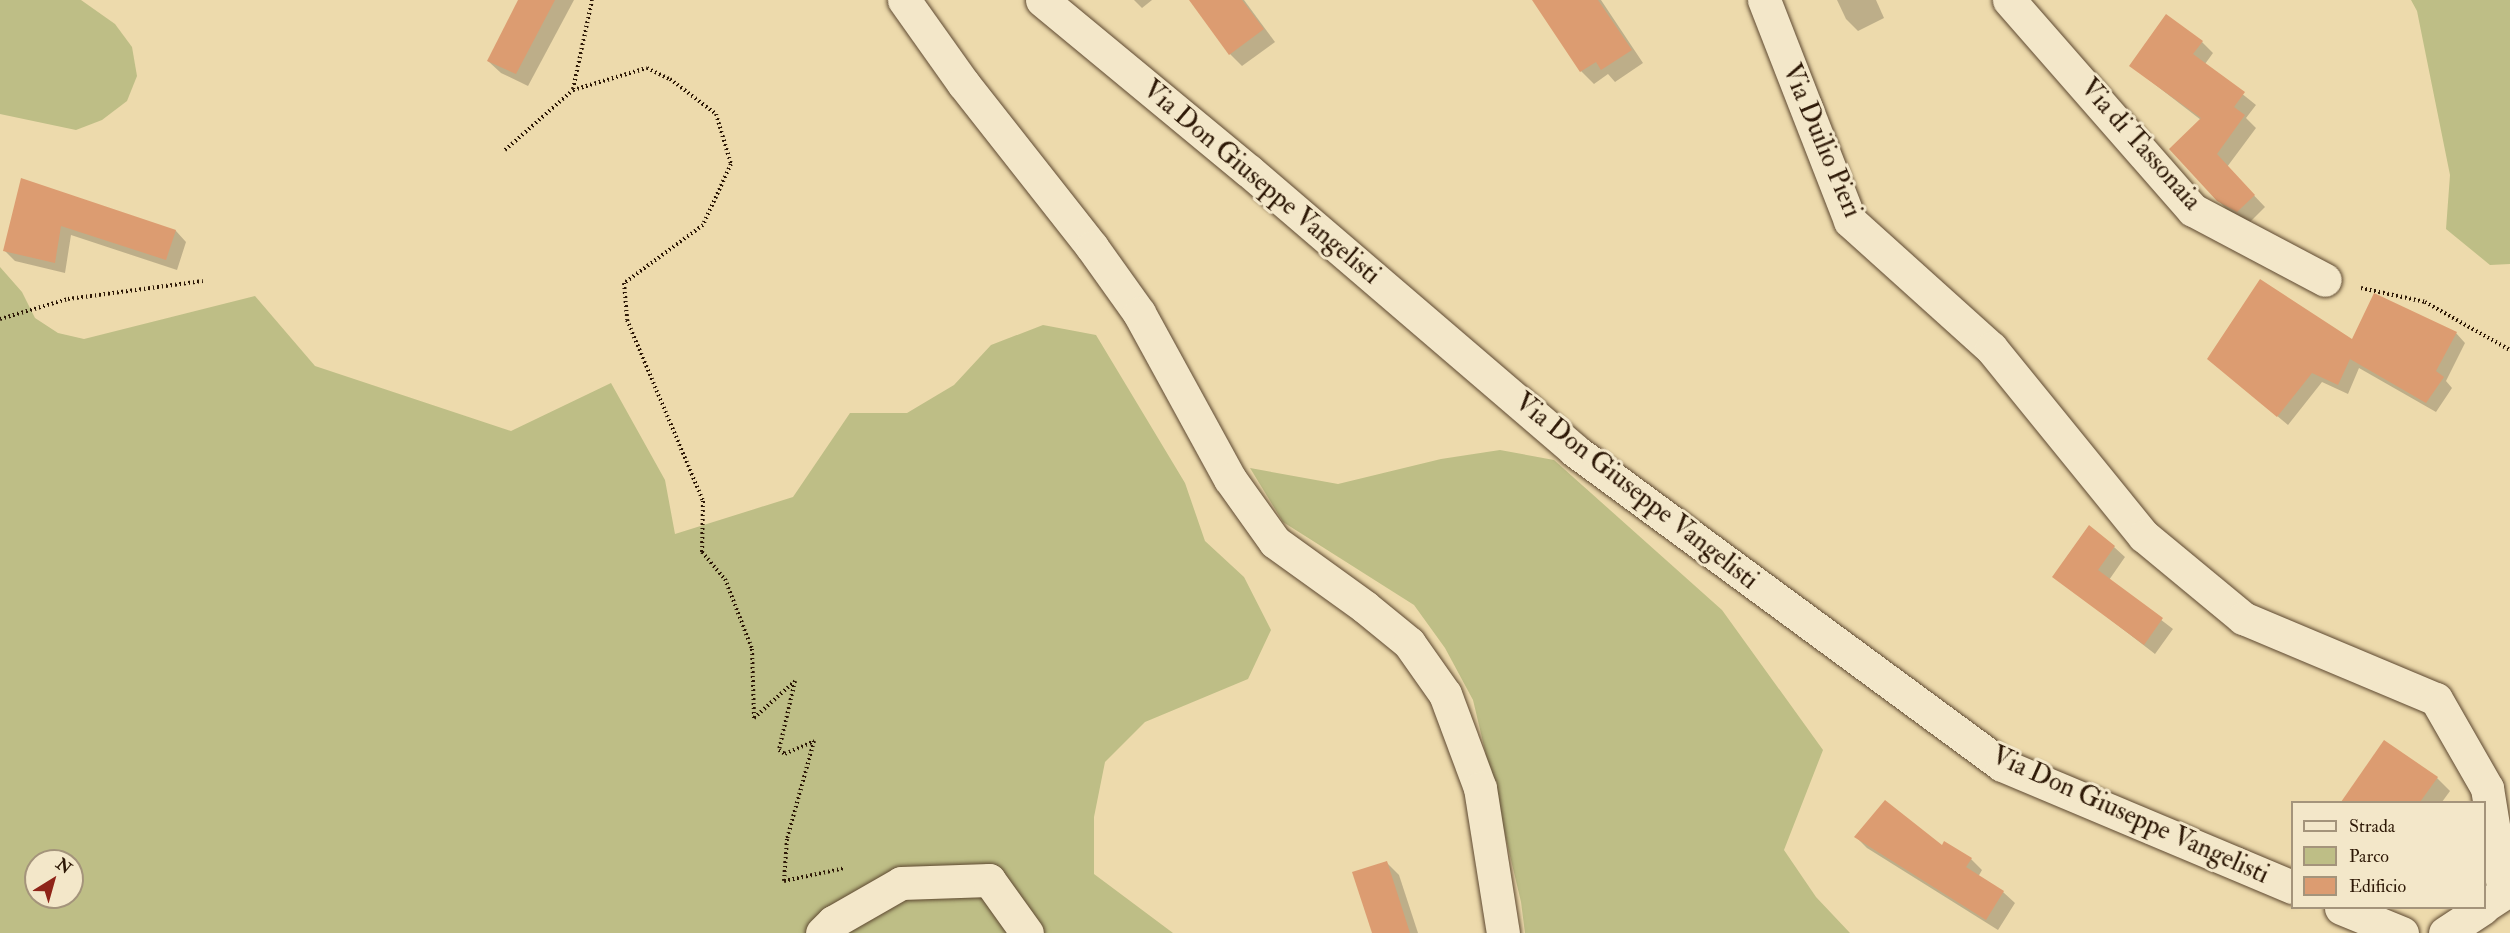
<!DOCTYPE html>
<style>
body{margin:0}
#map{position:relative;width:2510px;height:933px;overflow:hidden;background:#eddaac;font-family:"IM FELL Double Pica",serif}
div>[style]{position:absolute}
.green>*{inset:0;background:#bebe86}
.shadow>*{inset:0;background:#0003}
.building>*{inset:0;background:#dc9c71}
.path>*{height:4px;margin-top:-2px;transform-origin:0;background:repeating-linear-gradient(90deg,#2d1806 0 1.5px,transparent 0 4.5px)}
.roads{filter:drop-shadow(0 0 2px #5d4830) drop-shadow(0 0 2px #5d4830)}
.street>*{height:33px;margin:-16.5px;padding:0 16.5px;transform-origin:16.5px;border-radius:16.5px;background:#f3e7c9}
.secondary>*{height:33px;margin:-16.5px;padding:0 16.5px;transform-origin:16.5px;border-radius:16.5px;background:#f3e7c9}
span{translate:-50% -50%;white-space:nowrap;text-align:center;line-height:1.15;-webkit-text-stroke:6px #f3e7c9;paint-order:stroke}
.street-label{font-size:26px;color:#2d1806}
.legend{position:absolute;left:2291px;top:801px;width:195px;height:108px;box-sizing:border-box;background:#f3e7c9;border:2px solid #a4947b;margin:0;padding:8px 10px;list-style:none;font-size:18px;color:#2d1806}
.legend li{display:flex;align-items:center;gap:12px;height:30px}
.legend b{width:30px;border:2px solid #a4947b}
.north{position:absolute;left:24px;top:849px;width:60px;height:60px;box-sizing:border-box;background:#f3e7c9;border:2px solid #a4947b;border-radius:50%;rotate:37deg;font-size:16px;font-weight:700;line-height:24px;text-align:center;color:#2d1806}
.north::after{content:'';display:block;margin:auto;width:21px;height:27px;background:#8f2418;clip-path:polygon(50% 0,100% 100%,50% 72%,0 100%)}
</style>
<div id="map">
<div class="green">
<i style="clip-path:polygon(0 0,81px 0,115px 24px,132px 47px,137px 76px,127px 101px,102px 120px,76px 130px,0 114px)"></i>
<i style="clip-path:polygon(2411px 0,2510px 0,2510px 264px,2490px 265px,2446px 229px,2450px 175px,2417px 11px)"></i>
<i style="clip-path:polygon(evenodd,0 267px,22px 292px,35px 318px,58px 333px,84px 339px,255px 296px,315px 366px,511px 431px,611px 383px,665px 480px,675px 534px,793px 497px,850px 413px,907px 413px,954px 385px,991px 345px,1043px 325px,1096px 335px,1185px 483px,1205px 541px,1244px 577px,1271px 630px,1248px 679px,1145px 722px,1105px 762px,1094px 817px,1094px 874px,1173px 933px,0 933px,0 267px,36px 861px,72px 861px,72px 897px,36px 897px,36px 861px)"></i>
<i style="clip-path:polygon(1500px 450px,1554px 460px,1722px 610px,1823px 750px,1784px 850px,1816px 897px,1850px 933px,1525px 933px,1521px 902px,1473px 700px,1445px 648px,1414px 605px,1283px 522px,1250px 468px,1338px 484px,1441px 459px)"></i>
</div>
<div class="shadow">
<i style="clip-path:polygon(520px 0,574px 0,528px 86px,501px 73px,488px 61px)"></i>
<i style="clip-path:polygon(1134px 0,1152px 0,1142px 8px)"></i>
<i style="clip-path:polygon(1195px 0,1244px 0,1275px 42px,1242px 66px,1230px 54px)"></i>
<i style="clip-path:polygon(1542px 0,1601px 0,1643px 63px,1615px 82px,1608px 74px,1594px 84px,1581px 71px)"></i>
<i style="clip-path:polygon(1837px 0,1876px 0,1884px 18px,1858px 31px,1846px 19px)"></i>
<i style="clip-path:polygon(2202px 42px,2213px 53px,2205px 64px,2256px 105px,2246px 118px,2256px 128px,2227px 167px,2265px 207px,2249px 223px,2230px 213px,2218px 200px,2201px 120px,2131px 66px)"></i>
<i style="clip-path:polygon(22px 180px,176px 231px,186px 242px,177px 270px,71px 235px,65px 273px,15px 261px,5px 251px)"></i>
<i style="clip-path:polygon(2456px 333px,2465px 343px,2446px 381px,2452px 388px,2436px 412px,2359px 368px,2348px 394px,2322px 382px,2288px 425px,2209px 359px,2353px 342px)"></i>
<i style="clip-path:polygon(2114px 547px,2125px 557px,2109px 580px,2173px 629px,2155px 654px,2054px 576px)"></i>
<i style="clip-path:polygon(2437px 778px,2450px 791px,2442px 802px,2353px 802px,2347px 797px)"></i>
<i style="clip-path:polygon(1856px 837px,1942px 847px,1971px 859px,1982px 870px,1978px 877px,2003px 892px,2015px 903px,1998px 930px,1867px 848px)"></i>
<i style="clip-path:polygon(1387px 863px,1399px 875px,1418px 933px,1373px 933px)"></i>
</div>
<div class="building">
<i style="clip-path:polygon(518px 0,555px 0,516px 74px,487px 61px)"></i>
<i style="clip-path:polygon(1189px 0,1242px 0,1264px 29px,1229px 55px)"></i>
<i style="clip-path:polygon(1532px 0,1598px 0,1632px 50px,1601px 70px,1596px 62px,1580px 72px)"></i>
<i style="clip-path:polygon(2166px 14px,2203px 41px,2193px 54px,2245px 92px,2234px 107px,2245px 115px,2217px 154px,2255px 195px,2237px 212px,2217px 201px,2169px 149px,2201px 118px,2129px 66px)"></i>
<i style="clip-path:polygon(21px 178px,176px 230px,166px 260px,61px 226px,55px 263px,3px 251px)"></i>
<i style="clip-path:polygon(2260px 279px,2352px 339px,2374px 293px,2457px 332px,2436px 371px,2444px 377px,2426px 403px,2350px 359px,2338px 385px,2312px 373px,2277px 417px,2207px 359px)"></i>
<i style="clip-path:polygon(2089px 525px,2115px 546px,2098px 570px,2163px 618px,2144px 645px,2052px 577px)"></i>
<i style="clip-path:polygon(2384px 740px,2438px 777px,2420px 802px,2341px 802px)"></i>
<i style="clip-path:polygon(1885px 800px,1942px 845px,1944px 841px,1972px 858px,1966px 867px,2004px 891px,1986px 920px,1854px 837px)"></i>
<i style="clip-path:polygon(1387px 861px,1410px 933px,1372px 933px,1352px 872px)"></i>
</div>
<div class="path">
<i style="left:573px;top:89px;width:91px;rotate:-77.9deg"></i>
<i style="left:505px;top:150px;width:91px;rotate:-41.4deg"></i>
<i style="left:573px;top:90px;width:77px;rotate:-16.6deg"></i>
<i style="left:647px;top:68px;width:25px;rotate:26deg"></i>
<i style="left:670px;top:79px;width:58px;rotate:37.3deg"></i>
<i style="left:716px;top:114px;width:52px;rotate:73.3deg"></i>
<i style="left:731px;top:164px;width:67px;rotate:114.7deg"></i>
<i style="left:703px;top:225px;width:98px;rotate:143.7deg"></i>
<i style="left:624px;top:283px;width:37px;rotate:85deg"></i>
<i style="left:627px;top:320px;width:196px;rotate:67.2deg"></i>
<i style="left:703px;top:501px;width:51px;rotate:91.1deg"></i>
<i style="left:702px;top:552px;width:35px;rotate:50deg"></i>
<i style="left:725px;top:579px;width:75px;rotate:68.9deg"></i>
<i style="left:752px;top:649px;width:69px;rotate:88.3deg"></i>
<i style="left:754px;top:718px;width:55px;rotate:-42.1deg"></i>
<i style="left:795px;top:681px;width:71px;rotate:103.1deg"></i>
<i style="left:779px;top:750px;width:7px;rotate:34deg"></i>
<i style="left:785px;top:754px;width:32px;rotate:-24deg"></i>
<i style="left:814px;top:741px;width:102px;rotate:105.4deg"></i>
<i style="left:787px;top:839px;width:42px;rotate:94.1deg"></i>
<i style="left:784px;top:881px;width:62px;rotate:-12deg"></i>
<i style="left:2361px;top:288px;width:66px;rotate:12.3deg"></i>
<i style="left:2425px;top:302px;width:98px;rotate:29.5deg"></i>
<i style="left:0;top:319px;width:71px;rotate:-16.4deg"></i>
<i style="left:68px;top:299px;width:136px;rotate:-7.6deg"></i>
</div>
<div class="roads">
<div class="street">
<i style="left:2009px;top:0;width:279px;rotate:48.8deg"></i>
<i style="left:2193px;top:210px;width:149px;rotate:27.9deg"></i>
</div>
<div class="secondary">
<i style="left:904px;top:0;width:102px;rotate:54.6deg"></i>
<i style="left:963px;top:83px;width:209px;rotate:51.8deg"></i>
<i style="left:1092px;top:247px;width:81px;rotate:54.5deg"></i>
<i style="left:1139px;top:313px;width:189px;rotate:61.3deg"></i>
<i style="left:1230px;top:479px;width:77px;rotate:54.5deg"></i>
<i style="left:1275px;top:542px;width:111px;rotate:35.8deg"></i>
<i style="left:1365px;top:607px;width:57px;rotate:39.3deg"></i>
<i style="left:1409px;top:643px;width:62px;rotate:54.8deg"></i>
<i style="left:1445px;top:694px;width:100px;rotate:69.6deg"></i>
<i style="left:1480px;top:788px;width:147px;rotate:81deg"></i>
<i style="left:1042px;top:0;width:268px;rotate:39.6deg"></i>
<i style="left:1249px;top:171px;width:428px;rotate:40.6deg"></i>
<i style="left:1574px;top:450px;width:531px;rotate:36.35deg"></i>
<i style="left:2002px;top:765px;width:315px;rotate:22.8deg"></i>
<i style="left:1764px;top:0;width:237px;rotate:68.7deg"></i>
<i style="left:1850px;top:221px;width:190px;rotate:42deg"></i>
<i style="left:1991px;top:348px;width:242px;rotate:50.9deg"></i>
<i style="left:2144px;top:536px;width:129px;rotate:39.6deg"></i>
<i style="left:2243px;top:618px;width:209px;rotate:22.8deg"></i>
<i style="left:2436px;top:699px;width:103px;rotate:60.2deg"></i>
<i style="left:2487px;top:788px;width:106px;rotate:80.8deg"></i>
<i style="left:2504px;top:893px;width:24px;rotate:147deg"></i>
<i style="left:2341px;top:908px;width:66px;rotate:22.3deg"></i>
<i style="left:822px;top:933px;width:16px;rotate:-45deg"></i>
<i style="left:833px;top:922px;width:78px;rotate:-29.8deg"></i>
<i style="left:901px;top:883px;width:88px;rotate:-2deg"></i>
<i style="left:989px;top:880px;width:65px;rotate:54.4deg"></i>
<i style="left:2445px;top:933px;width:45px;rotate:-33.3deg"></i>
</div>
</div>
<div class="street-label">
<span style="left:1821px;top:141px;rotate:67deg">Via Duilio Pieri</span>
<span style="left:2140px;top:145px;rotate:48deg">Via di Tassonaia</span>
<span style="left:1261px;top:183px;rotate:40deg">Via Don Giuseppe Vangelisti</span>
<span style="left:1636px;top:492px;rotate:38deg">Via Don Giuseppe Vangelisti</span>
<span style="left:2130px;top:816px;rotate:24deg">Via Don Giuseppe Vangelisti</span>
</div>
<ul class="legend">
<li><b style="height:8px;background:#f3e7c9"></b>Strada</li>
<li><b style="height:16px;background:#bebe86"></b>Parco</li>
<li><b style="height:16px;background:#dc9c71"></b>Edificio</li>
</ul>
<div class="north">N</div>
</div>
